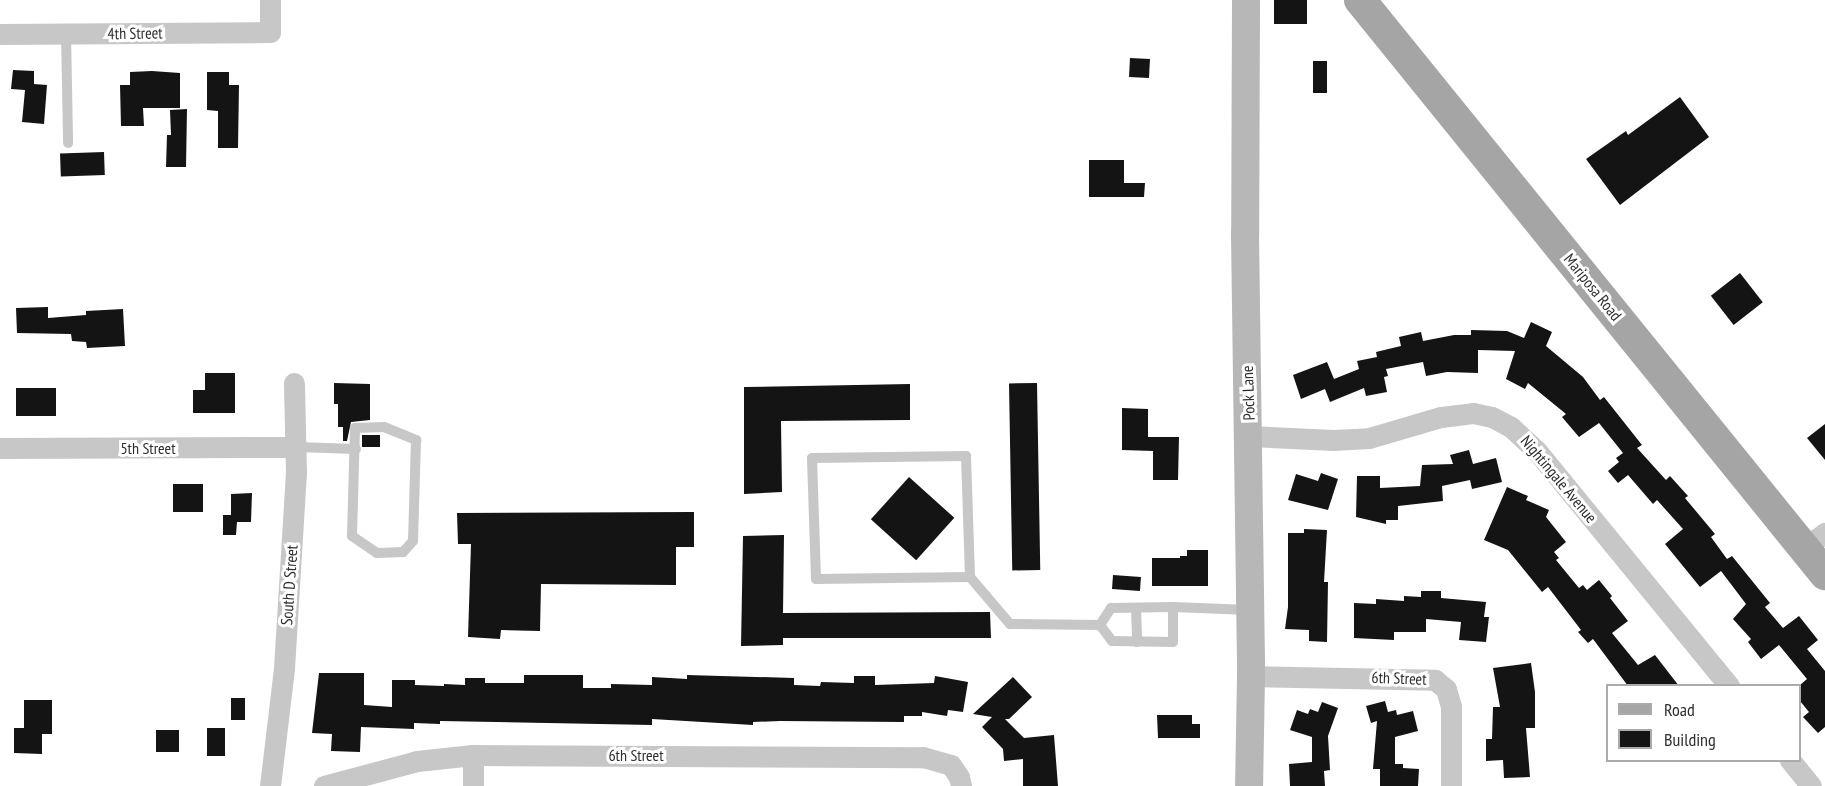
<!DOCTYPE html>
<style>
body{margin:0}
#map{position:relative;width:1825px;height:786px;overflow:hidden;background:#fff;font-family:"PT Sans Narrow",sans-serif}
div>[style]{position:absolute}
.building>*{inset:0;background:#141414;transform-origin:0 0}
.lane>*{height:10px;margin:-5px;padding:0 5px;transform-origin:5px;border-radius:5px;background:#c7c7c7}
.street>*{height:21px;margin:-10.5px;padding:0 10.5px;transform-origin:10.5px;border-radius:10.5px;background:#c7c7c7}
.secondary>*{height:28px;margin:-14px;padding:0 14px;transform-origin:14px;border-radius:14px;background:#b7b7b7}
.primary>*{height:32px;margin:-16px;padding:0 16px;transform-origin:16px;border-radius:16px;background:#a5a5a5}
span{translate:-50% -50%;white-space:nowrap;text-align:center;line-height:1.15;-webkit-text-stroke:6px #fff;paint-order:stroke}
.street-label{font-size:16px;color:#2d2d2d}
.legend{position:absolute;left:1606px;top:684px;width:195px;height:78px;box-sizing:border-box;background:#fff;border:2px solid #ababab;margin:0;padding:8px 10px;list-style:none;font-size:18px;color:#2d2d2d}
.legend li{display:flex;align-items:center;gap:12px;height:30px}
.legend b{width:30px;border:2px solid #ababab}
</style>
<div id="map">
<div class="building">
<i style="left:1274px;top:0;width:33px;height:24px"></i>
<i style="left:1130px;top:58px;width:20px;height:19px;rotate:3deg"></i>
<i style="left:1313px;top:61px;width:14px;height:32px"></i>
<i style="clip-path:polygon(13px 70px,34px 71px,34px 84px,47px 85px,44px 124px,22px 122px,25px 90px,11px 89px)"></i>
<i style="clip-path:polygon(152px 71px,180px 73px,180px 108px,143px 108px,144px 126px,121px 126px,120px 85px,130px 85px,130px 72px)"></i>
<i style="clip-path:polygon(207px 72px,229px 72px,229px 85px,239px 85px,238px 148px,218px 148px,218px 111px,207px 110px)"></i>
<i style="clip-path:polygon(1680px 97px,1709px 137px,1620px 205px,1586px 159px,1626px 131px,1628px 135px)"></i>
<i style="clip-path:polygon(187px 109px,186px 167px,166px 167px,167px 135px,171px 135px,170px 110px)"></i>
<i style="left:104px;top:152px;width:23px;height:44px;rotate:88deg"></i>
<i style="clip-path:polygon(1089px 160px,1124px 160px,1124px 183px,1145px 183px,1144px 197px,1089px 197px)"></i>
<i style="left:1740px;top:273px;width:37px;height:37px;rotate:52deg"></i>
<i style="clip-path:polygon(48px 307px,48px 318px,86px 315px,86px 311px,123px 309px,125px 346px,87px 348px,86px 342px,72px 341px,71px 334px,17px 333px,16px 308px)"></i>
<i style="clip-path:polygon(1531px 322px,1552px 332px,1546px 346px,1583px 377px,1600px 400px,1604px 397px,1642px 445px,1637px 448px,1666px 480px,1670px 476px,1688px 496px,1685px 498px,1715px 534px,1711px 537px,1727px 559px,1732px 556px,1770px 603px,1765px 607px,1783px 628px,1799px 616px,1818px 640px,1807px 649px,1825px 671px,1825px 727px,1818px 733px,1803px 717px,1809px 712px,1800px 701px,1800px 685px,1807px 679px,1779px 645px,1761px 659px,1748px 642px,1751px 639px,1733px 619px,1746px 604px,1721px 571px,1700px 587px,1665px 544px,1683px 529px,1657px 500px,1653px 504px,1628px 475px,1618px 483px,1608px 471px,1619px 462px,1616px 458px,1623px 453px,1599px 423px,1579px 437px,1562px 417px,1566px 414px,1528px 383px,1525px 389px,1506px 379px,1515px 351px,1478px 350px,1478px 373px,1447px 372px,1426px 376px,1423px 362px,1386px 369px,1388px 376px,1384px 377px,1387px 392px,1366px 396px,1364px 388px,1330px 402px,1325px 389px,1301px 399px,1293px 375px,1327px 362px,1334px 379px,1359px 369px,1357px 361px,1377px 357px,1376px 352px,1401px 346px,1399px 337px,1421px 332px,1423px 341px,1454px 335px,1471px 335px,1471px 330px,1507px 331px,1524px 338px)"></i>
<i style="clip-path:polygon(205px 373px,235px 373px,235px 413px,193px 413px,193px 390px,205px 390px)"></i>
<i style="clip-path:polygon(334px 383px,370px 384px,370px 420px,351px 422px,347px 441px,343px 441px,343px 427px,338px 427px,338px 404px,334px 404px)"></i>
<i style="left:1037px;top:383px;width:187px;height:28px;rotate:89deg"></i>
<i style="clip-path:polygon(910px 384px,910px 420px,781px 421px,782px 492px,744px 494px,744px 387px)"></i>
<i style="left:56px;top:388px;width:28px;height:40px;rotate:90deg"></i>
<i style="clip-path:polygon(1122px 408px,1148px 409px,1148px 437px,1179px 437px,1178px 480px,1153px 480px,1153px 451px,1122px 450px)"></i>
<i style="clip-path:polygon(1825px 424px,1825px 460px,1807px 438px)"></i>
<i style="left:362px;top:435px;width:18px;height:12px"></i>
<i style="clip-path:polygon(1469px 450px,1473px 464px,1496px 458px,1502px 482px,1472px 489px,1470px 480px,1442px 486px,1443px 501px,1398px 506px,1398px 520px,1386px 520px,1386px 524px,1356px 517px,1357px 476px,1380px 476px,1380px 488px,1420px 486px,1422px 465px,1453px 464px,1450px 455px)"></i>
<i style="clip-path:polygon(1321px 473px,1338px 479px,1328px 510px,1288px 500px,1296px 474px,1318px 481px)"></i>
<i style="left:909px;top:477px;width:61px;height:57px;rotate:42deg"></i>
<i style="left:173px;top:484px;width:30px;height:28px"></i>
<i style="clip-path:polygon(1507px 487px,1528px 496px,1526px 500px,1549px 510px,1546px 517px,1566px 542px,1554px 552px,1559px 558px,1556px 560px,1579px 588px,1583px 585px,1587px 590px,1599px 580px,1612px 596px,1610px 598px,1628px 621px,1612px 633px,1638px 665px,1655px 655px,1679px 686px,1628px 686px,1593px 639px,1588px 643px,1578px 632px,1581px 630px,1548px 587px,1542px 592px,1508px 550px,1484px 540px)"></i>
<i style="clip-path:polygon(252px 493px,251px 522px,237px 522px,236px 535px,223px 535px,223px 515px,231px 515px,231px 494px)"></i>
<i style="clip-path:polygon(694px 512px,694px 547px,676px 547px,676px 585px,541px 584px,540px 631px,501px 630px,500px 639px,468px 637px,471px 544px,458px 544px,457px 513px)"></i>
<i style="clip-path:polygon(1304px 529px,1327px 530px,1324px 582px,1328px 582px,1327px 642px,1309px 641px,1309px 630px,1285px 629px,1288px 607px,1288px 533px,1304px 533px)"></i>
<i style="clip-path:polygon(784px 535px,783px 613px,990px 612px,991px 638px,783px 638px,783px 645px,741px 646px,743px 536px)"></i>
<i style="clip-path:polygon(1187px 550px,1208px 550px,1208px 586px,1152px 586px,1152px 558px,1180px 558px,1180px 556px,1187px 556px)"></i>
<i style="left:1113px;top:575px;width:28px;height:14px;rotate:4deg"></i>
<i style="clip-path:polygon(1421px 591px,1441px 591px,1441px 598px,1486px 602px,1484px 617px,1489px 617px,1486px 642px,1459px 640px,1461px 622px,1426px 619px,1426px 632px,1394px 632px,1394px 640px,1354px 638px,1354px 603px,1376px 604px,1376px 599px,1404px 601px,1404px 596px,1421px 597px)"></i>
<i style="clip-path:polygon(1531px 663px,1535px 692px,1535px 728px,1526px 728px,1530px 777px,1504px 778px,1503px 760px,1486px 761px,1486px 739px,1492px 739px,1493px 707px,1500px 707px,1493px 668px)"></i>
<i style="clip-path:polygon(319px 673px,364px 673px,364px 705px,392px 707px,392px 680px,415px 680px,415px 685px,444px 686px,444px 684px,465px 685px,465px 678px,485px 678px,485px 683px,524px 683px,524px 675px,583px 675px,583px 688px,611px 688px,611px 684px,652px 685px,652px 677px,687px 679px,687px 675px,794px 678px,794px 685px,820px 686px,821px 682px,854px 683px,854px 676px,875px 676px,875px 685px,934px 683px,935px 676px,968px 682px,963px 712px,948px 710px,947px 716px,922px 712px,922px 716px,904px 716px,904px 722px,780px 721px,753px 722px,753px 725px,652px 719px,652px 725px,440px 721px,440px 724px,414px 723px,414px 729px,361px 727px,360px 752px,331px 751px,332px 734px,312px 733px)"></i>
<i style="clip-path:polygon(1013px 677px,1032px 697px,1009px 719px,1005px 719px,1024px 738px,1054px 735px,1058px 786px,1023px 786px,1023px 759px,1004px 761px,1003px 749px,982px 727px,992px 717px,973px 714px)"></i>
<i style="left:231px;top:698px;width:14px;height:22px"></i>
<i style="clip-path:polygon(24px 700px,52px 700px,52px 734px,42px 734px,42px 754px,14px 753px,14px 728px,24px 728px)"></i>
<i style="clip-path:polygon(1385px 701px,1388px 712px,1396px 710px,1397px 715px,1413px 711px,1418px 731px,1395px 737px,1395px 764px,1403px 764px,1403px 768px,1419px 769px,1418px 786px,1380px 786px,1380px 769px,1373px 769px,1377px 721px,1371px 723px,1366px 706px)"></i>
<i style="clip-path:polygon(1322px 702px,1338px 708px,1328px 736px,1330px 770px,1324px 771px,1325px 786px,1290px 786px,1289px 764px,1312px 762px,1312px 737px,1290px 730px,1297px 710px,1308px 714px,1310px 709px,1318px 712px)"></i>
<i style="clip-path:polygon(1157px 715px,1192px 715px,1192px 724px,1200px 724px,1200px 738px,1158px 738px)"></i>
<i style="left:225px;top:728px;width:28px;height:18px;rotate:90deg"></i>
<i style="left:156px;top:730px;width:23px;height:22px"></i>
</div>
<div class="lane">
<i style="left:66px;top:34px;width:109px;rotate:88.9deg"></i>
<i style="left:384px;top:427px;width:35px;rotate:22deg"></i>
<i style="left:416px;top:440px;width:101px;rotate:91.7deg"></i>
<i style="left:413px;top:541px;width:15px;rotate:132deg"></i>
<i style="left:403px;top:552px;width:26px;rotate:178deg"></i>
<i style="left:377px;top:553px;width:30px;rotate:-146deg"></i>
<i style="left:352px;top:536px;width:108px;rotate:-88.4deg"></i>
<i style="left:355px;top:428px;width:29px;rotate:-2deg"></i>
<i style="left:296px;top:447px;width:60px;rotate:1.9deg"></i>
<i style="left:970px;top:577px;width:154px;rotate:179.3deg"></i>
<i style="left:816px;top:579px;width:121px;rotate:-91.9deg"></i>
<i style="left:812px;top:458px;width:154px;rotate:-0.7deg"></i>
<i style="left:966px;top:456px;width:121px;rotate:88.1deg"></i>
<i style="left:970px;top:577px;width:62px;rotate:49.6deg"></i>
<i style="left:1010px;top:624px;width:90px;rotate:0.6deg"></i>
<i style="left:1136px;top:608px;width:34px;rotate:88deg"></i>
<i style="left:1100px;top:625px;width:20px;rotate:-57deg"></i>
<i style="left:1111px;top:608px;width:62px;rotate:-0.9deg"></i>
<i style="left:1173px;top:607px;width:76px;rotate:2.3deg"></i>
<i style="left:1100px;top:625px;width:20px;rotate:53deg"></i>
<i style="left:1112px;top:641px;width:61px;rotate:0.9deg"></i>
<i style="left:1173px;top:642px;width:35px;rotate:-90deg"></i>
</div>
<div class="street">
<i style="left:0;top:34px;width:270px;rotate:-0.4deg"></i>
<i style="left:270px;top:32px;width:32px;rotate:-90deg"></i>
<i style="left:1249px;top:436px;width:84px;rotate:2.7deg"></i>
<i style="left:1333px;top:440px;width:36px;rotate:-3deg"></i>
<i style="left:1369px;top:438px;width:75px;rotate:-16.3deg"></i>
<i style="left:1441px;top:417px;width:32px;rotate:-7deg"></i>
<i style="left:1473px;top:413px;width:19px;rotate:12deg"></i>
<i style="left:1492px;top:417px;width:21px;rotate:28deg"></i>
<i style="left:1511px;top:427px;width:34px;rotate:43deg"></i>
<i style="left:1536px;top:450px;width:305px;rotate:50.7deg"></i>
<i style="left:0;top:448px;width:296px;rotate:-0.2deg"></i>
<i style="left:1804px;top:548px;width:26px;rotate:-36deg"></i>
<i style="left:1251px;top:676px;width:184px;rotate:1.2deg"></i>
<i style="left:1435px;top:680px;width:14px;rotate:39deg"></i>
<i style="left:1446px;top:689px;width:18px;rotate:74deg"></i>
<i style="left:1451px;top:706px;width:80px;rotate:90deg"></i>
<i style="left:1790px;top:760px;width:33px;rotate:51deg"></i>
<i style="left:270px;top:786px;width:119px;rotate:-83.2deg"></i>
<i style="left:284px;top:668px;width:195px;rotate:-86.5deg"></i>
<i style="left:296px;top:473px;width:90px;rotate:-91.3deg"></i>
<i style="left:324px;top:786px;width:96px;rotate:-15deg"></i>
<i style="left:417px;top:761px;width:56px;rotate:-6.1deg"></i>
<i style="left:473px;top:755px;width:450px;rotate:0.3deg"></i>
<i style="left:923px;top:757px;width:29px;rotate:16deg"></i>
<i style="left:951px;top:765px;width:14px;rotate:56deg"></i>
<i style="left:959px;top:777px;width:9px;rotate:77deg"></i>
<i style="left:473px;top:786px;width:31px;rotate:-90deg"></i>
</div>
<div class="secondary">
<i style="left:1246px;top:0;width:234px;rotate:90.2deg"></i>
<i style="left:1245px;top:234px;width:442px;rotate:89.2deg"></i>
<i style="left:1251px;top:676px;width:110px;rotate:91deg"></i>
</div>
<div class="primary">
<i style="left:1360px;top:0;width:739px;rotate:50.99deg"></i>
</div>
<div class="street-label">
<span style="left:135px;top:33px;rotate:-1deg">4th Street</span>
<span style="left:1593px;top:287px;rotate:51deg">Mariposa Road</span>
<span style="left:1248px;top:393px;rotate:-92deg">Pock Lane</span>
<span style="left:148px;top:448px">5th Street</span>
<span style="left:1559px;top:479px;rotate:50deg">Nightingale Avenue</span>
<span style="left:289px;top:585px;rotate:-86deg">South D Street</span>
<span style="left:1399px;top:678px;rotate:2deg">6th Street</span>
<span style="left:636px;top:755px">6th Street</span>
</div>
<ul class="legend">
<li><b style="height:8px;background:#a5a5a5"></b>Road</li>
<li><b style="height:16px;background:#141414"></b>Building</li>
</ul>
</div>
